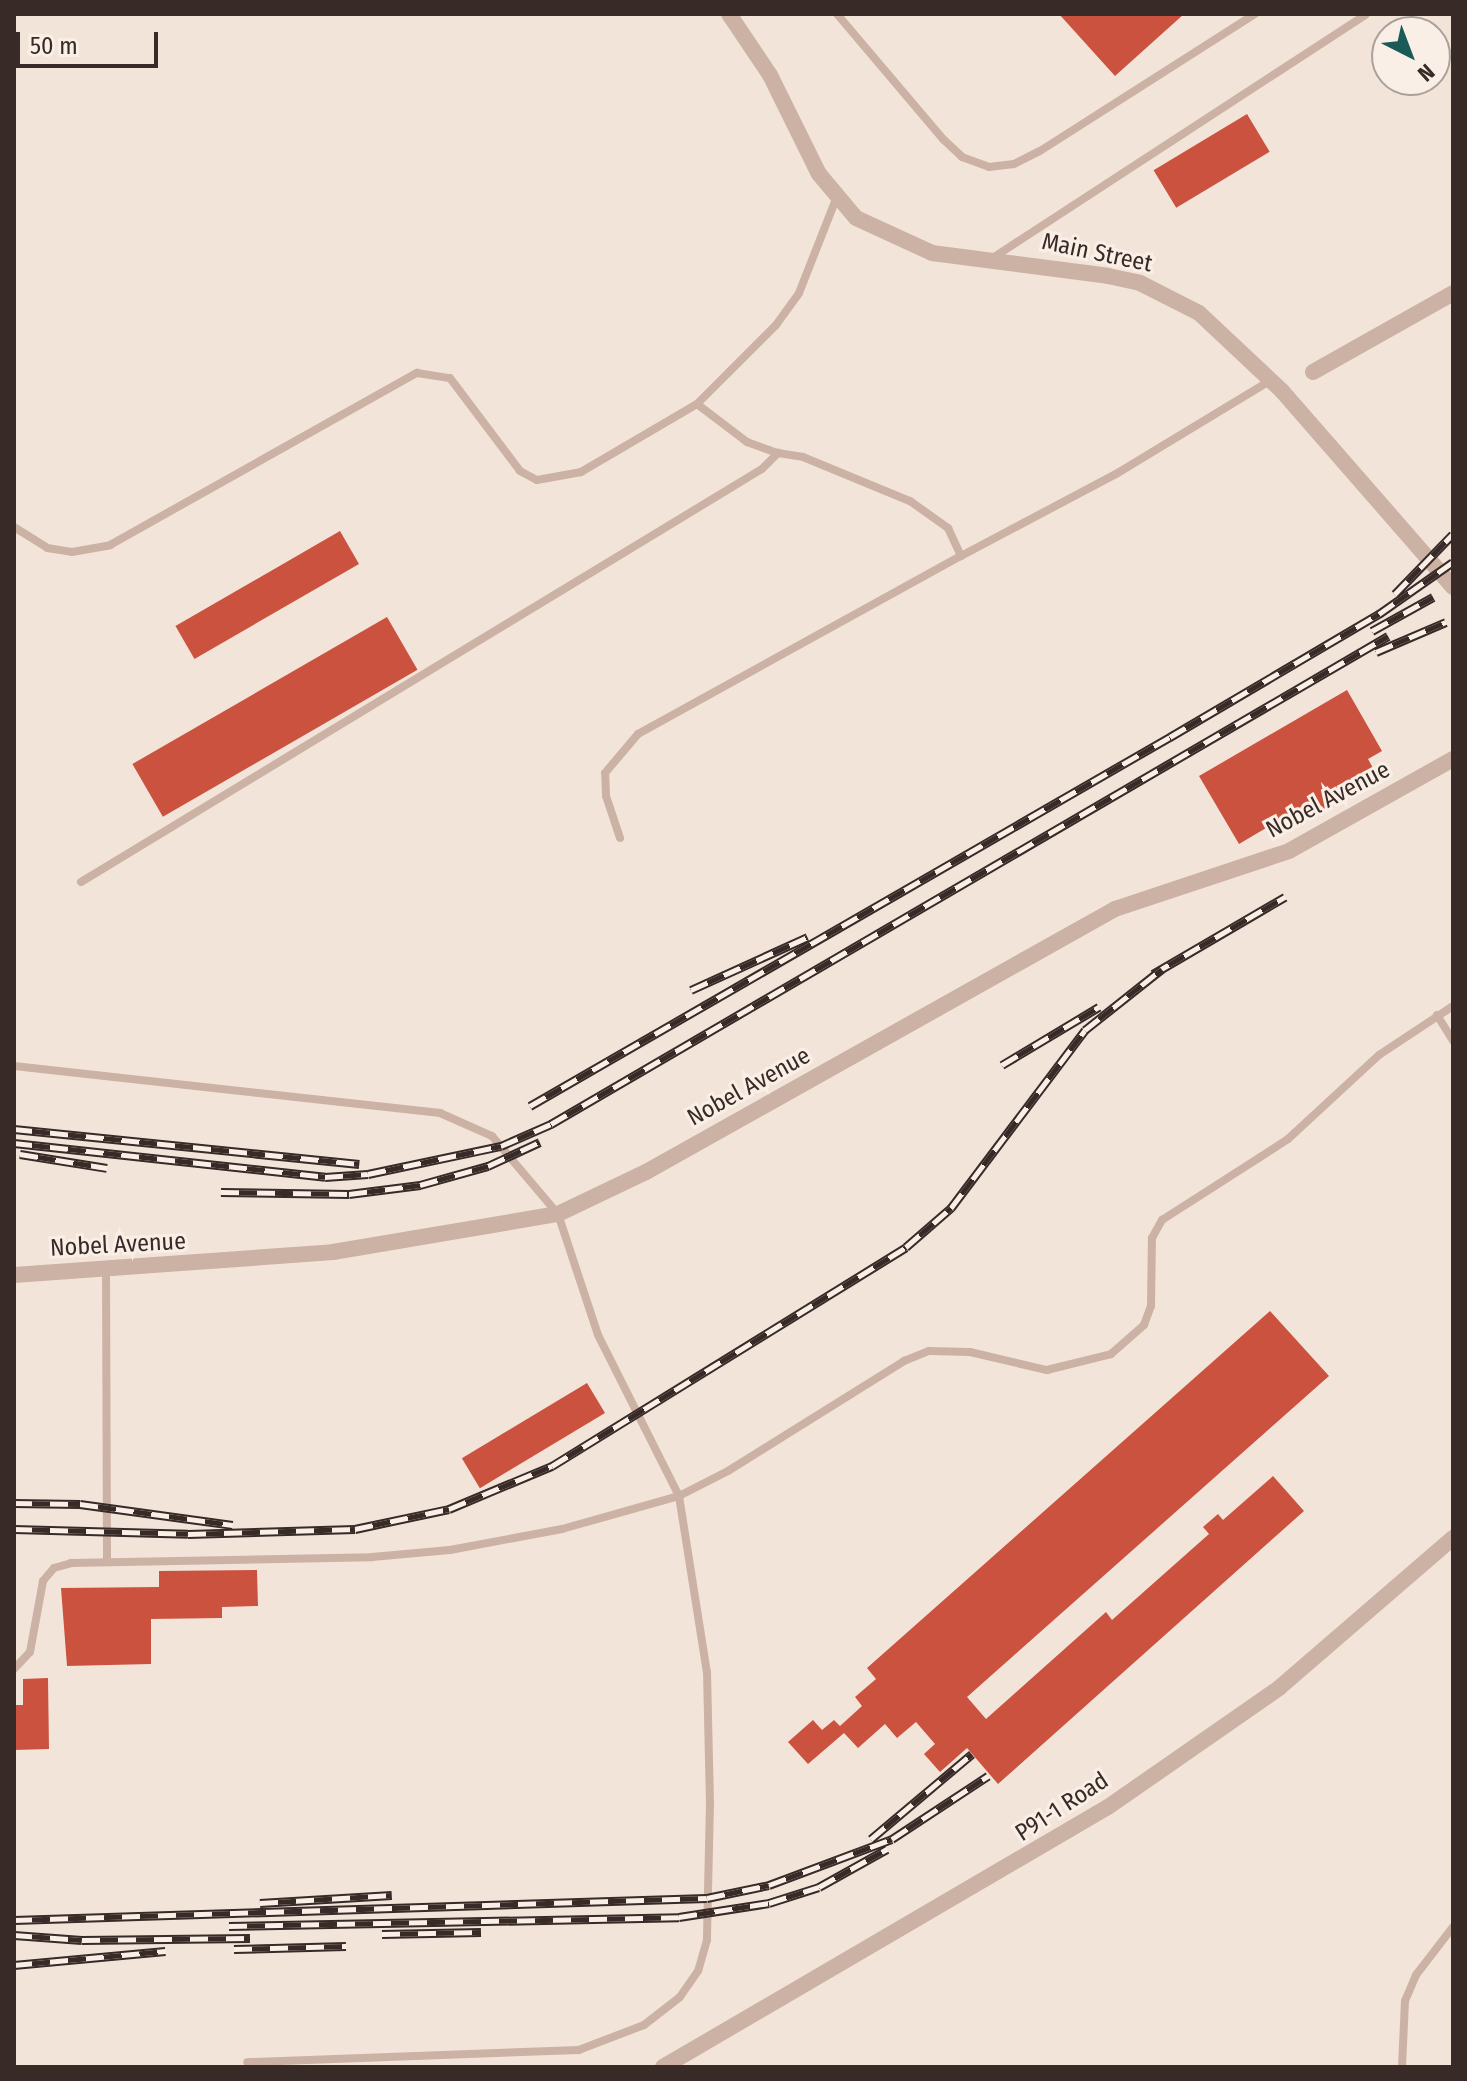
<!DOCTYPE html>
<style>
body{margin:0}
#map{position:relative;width:1467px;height:2081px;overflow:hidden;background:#f3e4da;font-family:"Fira Sans Condensed",sans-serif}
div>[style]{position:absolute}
.building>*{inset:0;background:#cb523f;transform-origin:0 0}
.service>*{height:8px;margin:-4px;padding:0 4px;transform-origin:4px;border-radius:4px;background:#cbb2a5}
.minor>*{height:16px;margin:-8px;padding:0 8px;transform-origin:8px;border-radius:8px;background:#cbb2a5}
.rail>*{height:9px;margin-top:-4.5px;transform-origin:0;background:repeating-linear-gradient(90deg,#faefe6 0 18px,#372a27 0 36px);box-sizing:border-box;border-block:2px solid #372a27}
span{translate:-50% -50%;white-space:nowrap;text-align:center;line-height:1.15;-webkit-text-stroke:6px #faefe6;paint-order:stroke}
.street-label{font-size:24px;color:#372a27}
.frame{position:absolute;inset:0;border:16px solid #372a27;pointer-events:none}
.north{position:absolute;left:1371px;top:16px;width:80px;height:80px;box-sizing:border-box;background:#faefe6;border:2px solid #aca09a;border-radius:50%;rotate:138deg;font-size:22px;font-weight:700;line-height:32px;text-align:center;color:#372a27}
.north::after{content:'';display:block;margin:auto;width:28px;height:36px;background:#1a5a57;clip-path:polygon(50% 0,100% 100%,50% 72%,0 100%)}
.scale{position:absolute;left:16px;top:32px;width:142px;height:36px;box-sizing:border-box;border:4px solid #372a27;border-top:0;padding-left:10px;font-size:24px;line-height:28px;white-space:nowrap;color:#372a27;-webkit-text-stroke:6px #faefe6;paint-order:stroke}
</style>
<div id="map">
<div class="building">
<i style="clip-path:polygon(1059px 14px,1184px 14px,1115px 76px)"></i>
<i style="left:1247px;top:114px;width:44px;height:109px;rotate:59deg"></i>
<i style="left:340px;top:531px;width:38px;height:190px;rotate:60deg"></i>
<i style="left:387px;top:617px;width:61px;height:294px;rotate:60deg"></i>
<i style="clip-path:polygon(1347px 690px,1382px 751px,1368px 759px,1378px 777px,1310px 817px,1303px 806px,1239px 844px,1199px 776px)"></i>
<i style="clip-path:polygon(1270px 1311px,1329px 1376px,967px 1697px,986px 1719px,1106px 1612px,1112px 1620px,1209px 1534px,1203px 1527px,1218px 1514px,1223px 1520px,1273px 1476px,1304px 1511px,998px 1784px,967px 1748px,940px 1772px,924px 1754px,935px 1744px,916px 1722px,897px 1738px,885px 1724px,858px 1748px,844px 1733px,808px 1764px,788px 1742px,813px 1720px,822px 1730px,834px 1720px,840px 1726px,862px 1706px,855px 1697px,876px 1679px,867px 1668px)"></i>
<i style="left:587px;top:1383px;width:35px;height:146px;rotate:59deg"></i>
<i style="clip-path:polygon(257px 1570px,258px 1606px,222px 1607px,222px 1618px,151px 1619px,151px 1664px,67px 1666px,61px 1588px,159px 1587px,159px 1571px)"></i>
<i style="clip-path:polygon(48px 1678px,49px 1749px,14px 1750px,14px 1705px,23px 1705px,23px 1679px)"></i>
</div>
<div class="service">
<i style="left:837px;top:14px;width:165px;rotate:49.7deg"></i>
<i style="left:944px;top:140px;width:25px;rotate:43deg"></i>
<i style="left:962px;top:157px;width:29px;rotate:20deg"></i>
<i style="left:989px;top:167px;width:25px;rotate:-7deg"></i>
<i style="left:1014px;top:164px;width:29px;rotate:-27deg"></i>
<i style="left:1040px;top:151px;width:255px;rotate:-32.5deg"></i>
<i style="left:991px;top:259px;width:447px;rotate:-33.1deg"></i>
<i style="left:697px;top:404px;width:63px;rotate:37.2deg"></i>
<i style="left:747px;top:442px;width:33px;rotate:20deg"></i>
<i style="left:14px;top:527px;width:39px;rotate:32deg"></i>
<i style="left:47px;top:548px;width:25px;rotate:9deg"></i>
<i style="left:72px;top:552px;width:39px;rotate:-10deg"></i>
<i style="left:110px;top:545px;width:352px;rotate:-29.3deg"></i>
<i style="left:417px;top:373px;width:33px;rotate:9deg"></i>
<i style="left:450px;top:378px;width:116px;rotate:53deg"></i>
<i style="left:520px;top:471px;width:19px;rotate:28deg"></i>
<i style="left:537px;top:480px;width:45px;rotate:-10.3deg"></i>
<i style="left:581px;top:472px;width:134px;rotate:-30.4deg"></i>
<i style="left:697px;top:404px;width:112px;rotate:-45deg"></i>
<i style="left:776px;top:325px;width:39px;rotate:-54deg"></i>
<i style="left:799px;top:293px;width:101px;rotate:-68.5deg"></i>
<i style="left:620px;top:838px;width:44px;rotate:-108.4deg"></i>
<i style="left:606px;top:796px;width:23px;rotate:-92deg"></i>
<i style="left:605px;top:773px;width:51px;rotate:-49.8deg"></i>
<i style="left:638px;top:734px;width:369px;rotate:-28.9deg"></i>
<i style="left:81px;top:882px;width:796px;rotate:-31.24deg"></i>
<i style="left:762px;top:469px;width:23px;rotate:-45deg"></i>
<i style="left:778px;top:453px;width:25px;rotate:9deg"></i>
<i style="left:803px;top:457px;width:116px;rotate:22.4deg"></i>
<i style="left:910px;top:501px;width:47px;rotate:35.4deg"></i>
<i style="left:948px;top:528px;width:31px;rotate:65deg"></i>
<i style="left:961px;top:556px;width:175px;rotate:-27.9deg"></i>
<i style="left:1116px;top:474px;width:181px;rotate:-31.2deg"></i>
<i style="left:1437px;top:1015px;width:31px;rotate:58deg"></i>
<i style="left:14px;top:1066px;width:429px;rotate:6.3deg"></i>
<i style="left:440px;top:1113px;width:57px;rotate:23.9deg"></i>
<i style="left:492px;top:1136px;width:102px;rotate:49.8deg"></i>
<i style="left:558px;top:1214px;width:127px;rotate:71.7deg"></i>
<i style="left:598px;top:1335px;width:180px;rotate:63.3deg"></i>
<i style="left:679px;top:1496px;width:178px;rotate:81deg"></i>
<i style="left:707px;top:1672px;width:131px;rotate:88.7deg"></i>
<i style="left:710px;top:1803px;width:137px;rotate:91.3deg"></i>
<i style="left:707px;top:1940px;width:32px;rotate:106deg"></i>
<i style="left:698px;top:1971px;width:32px;rotate:125deg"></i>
<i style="left:680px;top:1997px;width:46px;rotate:142.1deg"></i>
<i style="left:644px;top:2025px;width:70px;rotate:159deg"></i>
<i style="left:579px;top:2050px;width:332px;rotate:177.9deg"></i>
<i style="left:106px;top:1270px;width:289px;rotate:89.8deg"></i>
<i style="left:14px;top:1669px;width:23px;rotate:-47deg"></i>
<i style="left:30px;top:1652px;width:72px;rotate:-79.6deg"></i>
<i style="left:43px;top:1581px;width:17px;rotate:-50deg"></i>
<i style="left:54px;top:1568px;width:18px;rotate:-16deg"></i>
<i style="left:71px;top:1563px;width:301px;rotate:-1.1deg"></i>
<i style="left:372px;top:1557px;width:78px;rotate:-5.1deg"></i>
<i style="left:450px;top:1550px;width:114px;rotate:-10.6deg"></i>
<i style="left:562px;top:1529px;width:122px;rotate:-15.8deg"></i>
<i style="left:679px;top:1496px;width:55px;rotate:-27deg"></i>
<i style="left:728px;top:1471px;width:208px;rotate:-32deg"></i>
<i style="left:904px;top:1361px;width:27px;rotate:-22deg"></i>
<i style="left:929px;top:1351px;width:41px;rotate:1.4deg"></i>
<i style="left:970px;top:1352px;width:79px;rotate:13.2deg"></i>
<i style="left:1047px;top:1370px;width:66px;rotate:-14deg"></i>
<i style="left:1111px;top:1354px;width:44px;rotate:-41.3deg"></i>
<i style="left:1144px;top:1325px;width:20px;rotate:-70deg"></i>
<i style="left:1151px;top:1306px;width:68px;rotate:-89.2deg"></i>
<i style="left:1152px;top:1238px;width:21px;rotate:-61deg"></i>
<i style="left:1162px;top:1220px;width:150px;rotate:-32.7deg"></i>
<i style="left:1288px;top:1139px;width:124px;rotate:-42.7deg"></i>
<i style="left:1379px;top:1055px;width:89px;rotate:-33.5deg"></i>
<i style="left:1402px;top:2067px;width:66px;rotate:-87.4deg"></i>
<i style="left:1405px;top:2001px;width:28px;rotate:-67deg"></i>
<i style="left:1416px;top:1975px;width:61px;rotate:-52.4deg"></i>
</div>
<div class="minor">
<i style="left:729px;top:14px;width:73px;rotate:56.1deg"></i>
<i style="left:770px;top:75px;width:110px;rotate:63.7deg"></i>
<i style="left:819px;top:174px;width:57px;rotate:49.9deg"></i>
<i style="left:856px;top:218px;width:84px;rotate:24.7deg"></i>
<i style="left:932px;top:253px;width:177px;rotate:7.4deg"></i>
<i style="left:1108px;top:276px;width:33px;rotate:12deg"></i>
<i style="left:1140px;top:283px;width:66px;rotate:27deg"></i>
<i style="left:1199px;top:313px;width:114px;rotate:43.2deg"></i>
<i style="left:1282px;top:391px;width:260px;rotate:48.9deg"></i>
<i style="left:1313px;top:372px;width:161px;rotate:-29.4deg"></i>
<i style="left:14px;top:1275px;width:320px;rotate:-4.1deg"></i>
<i style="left:333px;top:1252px;width:228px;rotate:-9.6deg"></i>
<i style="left:558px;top:1214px;width:98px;rotate:-25.5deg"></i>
<i style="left:646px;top:1172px;width:538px;rotate:-29.28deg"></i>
<i style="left:1115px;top:909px;width:183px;rotate:-18.4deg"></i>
<i style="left:1289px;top:851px;width:188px;rotate:-29.3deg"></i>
<i style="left:663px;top:2067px;width:515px;rotate:-30.3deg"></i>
<i style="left:1108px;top:1807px;width:208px;rotate:-34.8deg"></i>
<i style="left:1279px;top:1688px;width:230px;rotate:-40.8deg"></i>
</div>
<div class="rail">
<i style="left:1395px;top:594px;width:83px;rotate:-46deg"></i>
<i style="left:1372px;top:631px;width:70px;rotate:-29.1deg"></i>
<i style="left:1376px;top:652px;width:76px;rotate:-23.2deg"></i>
<i style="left:1153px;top:974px;width:153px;rotate:-30.3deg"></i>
<i style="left:691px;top:990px;width:128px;rotate:-24.4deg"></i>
<i style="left:1002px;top:1065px;width:113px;rotate:-30.9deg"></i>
<i style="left:530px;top:1106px;width:739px;rotate:-29.97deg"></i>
<i style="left:1170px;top:737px;width:243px;rotate:-30.5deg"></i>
<i style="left:1379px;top:614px;width:90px;rotate:-35.1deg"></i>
<i style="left:14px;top:1129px;width:347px;rotate:5.8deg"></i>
<i style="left:14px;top:1143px;width:313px;rotate:6.2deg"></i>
<i style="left:325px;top:1177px;width:43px;rotate:-4deg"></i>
<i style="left:368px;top:1174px;width:136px;rotate:-11.9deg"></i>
<i style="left:501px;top:1146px;width:55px;rotate:-23.7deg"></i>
<i style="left:551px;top:1124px;width:969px;rotate:-30.24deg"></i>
<i style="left:20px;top:1154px;width:88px;rotate:9.1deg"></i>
<i style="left:221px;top:1192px;width:128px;rotate:0.9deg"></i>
<i style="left:349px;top:1194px;width:72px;rotate:-7.2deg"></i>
<i style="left:420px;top:1185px;width:71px;rotate:-15.6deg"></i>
<i style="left:488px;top:1166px;width:57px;rotate:-24.8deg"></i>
<i style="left:14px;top:1503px;width:66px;rotate:0.9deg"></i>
<i style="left:80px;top:1504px;width:154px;rotate:7.8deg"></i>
<i style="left:14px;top:1529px;width:174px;rotate:1.6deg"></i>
<i style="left:188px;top:1534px;width:167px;rotate:-1.7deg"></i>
<i style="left:355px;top:1529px;width:96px;rotate:-12deg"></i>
<i style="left:449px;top:1509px;width:112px;rotate:-22.7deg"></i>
<i style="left:552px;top:1466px;width:416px;rotate:-31.7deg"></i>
<i style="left:906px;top:1247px;width:60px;rotate:-40.9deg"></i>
<i style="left:951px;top:1208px;width:223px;rotate:-53deg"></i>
<i style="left:1085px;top:1030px;width:98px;rotate:-38.4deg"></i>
<i style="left:871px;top:1839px;width:132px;rotate:-40.1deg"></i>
<i style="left:260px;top:1903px;width:132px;rotate:-3.5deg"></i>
<i style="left:14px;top:1920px;width:693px;rotate:-1.82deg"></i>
<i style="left:707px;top:1898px;width:63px;rotate:-11.8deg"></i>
<i style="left:769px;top:1885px;width:131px;rotate:-20.5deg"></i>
<i style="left:892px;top:1839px;width:115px;rotate:-33.3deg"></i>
<i style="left:229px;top:1926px;width:450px;rotate:-1.1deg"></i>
<i style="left:679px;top:1917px;width:91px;rotate:-8.8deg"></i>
<i style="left:769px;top:1903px;width:52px;rotate:-17.7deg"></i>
<i style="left:819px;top:1887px;width:78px;rotate:-29.2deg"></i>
<i style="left:382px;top:1934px;width:99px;rotate:-1.2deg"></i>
<i style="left:14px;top:1935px;width:68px;rotate:4.2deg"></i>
<i style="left:82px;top:1940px;width:168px;rotate:-0.7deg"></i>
<i style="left:234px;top:1949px;width:112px;rotate:-1.5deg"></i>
<i style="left:14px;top:1965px;width:152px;rotate:-5.3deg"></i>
</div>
<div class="street-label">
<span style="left:1097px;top:253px;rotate:12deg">Main Street</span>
<span style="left:1328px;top:800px;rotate:-28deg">Nobel Avenue</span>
<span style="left:749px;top:1087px;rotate:-29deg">Nobel Avenue</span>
<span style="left:118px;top:1245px;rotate:-3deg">Nobel Avenue</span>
<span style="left:1062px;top:1807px;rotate:-33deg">P91-1 Road</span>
</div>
<div class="frame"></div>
<div class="north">N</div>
<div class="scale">50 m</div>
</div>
